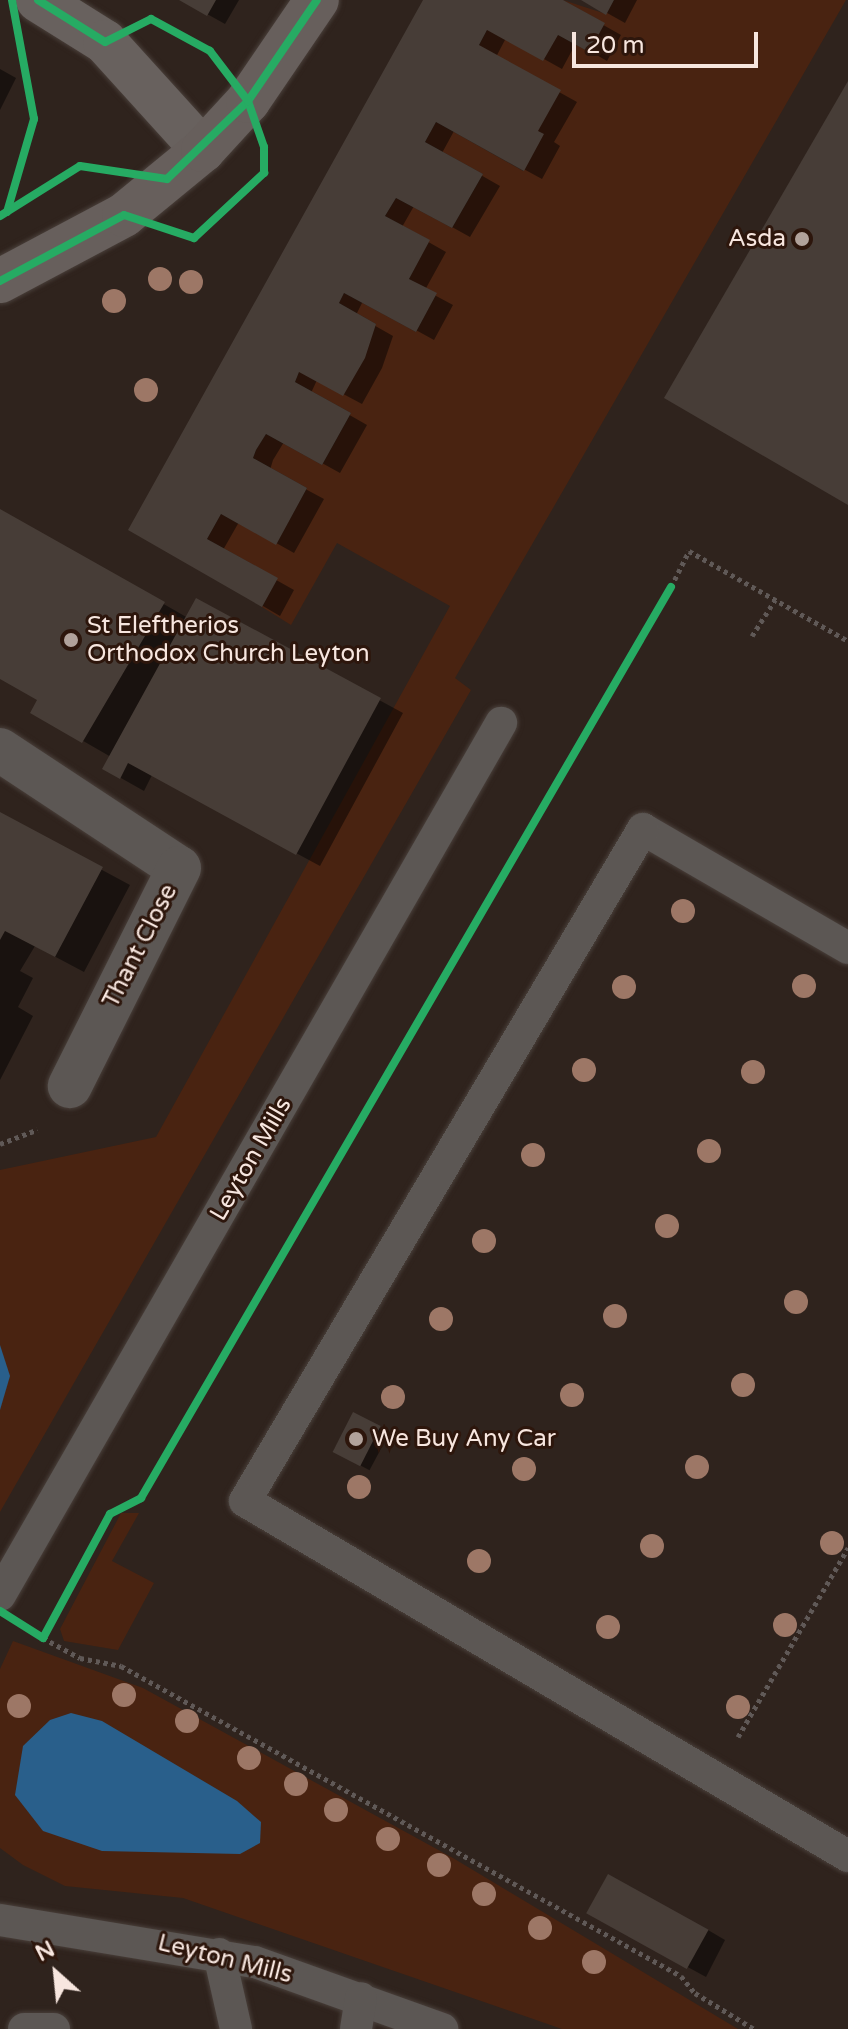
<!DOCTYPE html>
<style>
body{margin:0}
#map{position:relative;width:848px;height:2029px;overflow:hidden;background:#2f231d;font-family:"Varela Round",sans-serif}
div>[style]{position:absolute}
.green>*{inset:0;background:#492311}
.water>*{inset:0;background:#295f8b}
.shadow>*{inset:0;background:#0007;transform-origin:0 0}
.building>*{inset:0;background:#473d37;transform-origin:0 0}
.path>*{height:5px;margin-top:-2.5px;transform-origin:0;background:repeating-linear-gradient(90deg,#605957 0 4px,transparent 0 8px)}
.roads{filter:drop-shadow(0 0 2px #493f3a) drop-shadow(0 0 2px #493f3a)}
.lane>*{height:32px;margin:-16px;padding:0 16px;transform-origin:16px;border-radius:16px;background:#5c5754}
.street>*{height:44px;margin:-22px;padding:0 22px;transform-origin:22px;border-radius:22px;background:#5c5754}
.secondary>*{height:44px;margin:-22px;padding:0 22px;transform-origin:22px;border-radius:22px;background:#68615e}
.primary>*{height:44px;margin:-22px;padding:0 22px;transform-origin:22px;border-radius:22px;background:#675f5c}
.cycleway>*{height:8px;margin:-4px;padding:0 4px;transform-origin:4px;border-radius:4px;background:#26ab63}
.trees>*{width:24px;height:24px;margin:-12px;border-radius:50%;background:#9d7766}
.dots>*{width:22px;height:22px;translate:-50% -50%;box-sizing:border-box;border:4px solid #2d160c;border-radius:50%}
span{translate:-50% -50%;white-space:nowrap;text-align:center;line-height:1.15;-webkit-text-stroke:6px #2d160c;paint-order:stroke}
.poi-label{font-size:24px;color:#f7e6df}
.right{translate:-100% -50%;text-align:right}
.left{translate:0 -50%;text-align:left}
.street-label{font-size:24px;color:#f7e6df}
.north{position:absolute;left:16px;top:1933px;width:80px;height:80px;-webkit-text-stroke:6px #2d160c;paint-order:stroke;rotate:333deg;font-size:22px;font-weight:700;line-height:32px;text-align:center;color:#f7e6df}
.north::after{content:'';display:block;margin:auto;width:28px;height:36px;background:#f7e6df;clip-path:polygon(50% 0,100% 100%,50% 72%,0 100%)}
.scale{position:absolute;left:572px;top:32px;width:186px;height:36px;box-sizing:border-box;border:4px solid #f7e6df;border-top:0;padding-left:10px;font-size:24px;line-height:28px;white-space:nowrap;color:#f7e6df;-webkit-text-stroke:6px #2d160c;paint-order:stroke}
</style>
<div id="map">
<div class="green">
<i style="clip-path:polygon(563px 0,606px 14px,614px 0,846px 0,455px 678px,471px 690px,0 1512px,0 1170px,156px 1137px,450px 606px,337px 543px,291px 625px,262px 607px,277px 578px,207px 539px,221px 514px,276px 544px,307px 488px,253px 458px,256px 450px,266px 434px,322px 465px,351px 413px,295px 382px,299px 372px,360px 355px,376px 324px,339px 303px,344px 293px,416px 332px,436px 294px,409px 279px,429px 240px,385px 216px,396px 198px,452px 228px,483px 174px,425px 142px,436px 122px,523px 171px,538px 131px,479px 45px,487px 30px,558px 35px,589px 52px,604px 23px)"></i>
<i style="clip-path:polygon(121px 1513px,139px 1513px,112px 1561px,154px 1583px,118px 1650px,64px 1641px,60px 1629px)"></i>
<i style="clip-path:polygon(13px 1641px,143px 1688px,453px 1858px,738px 2029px,562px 2029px,183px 1898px,65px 1886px,23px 1865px,0 1848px,0 1669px)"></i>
</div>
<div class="water">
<i style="clip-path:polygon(0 1345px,10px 1376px,0 1410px)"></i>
<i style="clip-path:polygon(71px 1713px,102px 1721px,237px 1801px,261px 1822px,260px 1843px,240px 1854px,102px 1851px,43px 1831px,15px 1795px,23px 1746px,50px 1720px)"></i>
</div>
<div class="shadow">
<i style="clip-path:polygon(182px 0,239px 0,225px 24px)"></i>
<i style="clip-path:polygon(425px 0,559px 0,621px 35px,607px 61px,576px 43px,562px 69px,506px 38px,496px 57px,577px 102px,554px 142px,560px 146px,542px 179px,454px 131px,442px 153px,500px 186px,470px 237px,414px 206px,402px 227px,446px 252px,425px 290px,453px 305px,434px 340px,363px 301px,356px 315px,393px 336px,382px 368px,362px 404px,317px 380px,311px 393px,367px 425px,340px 473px,284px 442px,273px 460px,270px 470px,324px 499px,294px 553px,239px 522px,223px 550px,294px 590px,280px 616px,131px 529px)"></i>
<i style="clip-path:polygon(584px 0,637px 0,625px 23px)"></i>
<i style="clip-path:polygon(0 69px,16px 78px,0 110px)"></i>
<i style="clip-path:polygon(0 510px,188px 618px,197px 601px,403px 713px,320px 866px,152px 775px,144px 791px,105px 769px,111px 757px,33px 712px,39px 699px,0 676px)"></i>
<i style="clip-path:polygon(0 815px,130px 885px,84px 972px,35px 946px,20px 971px,33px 978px,18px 1007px,33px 1016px,0 1080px)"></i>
<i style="left:353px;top:1414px;width:41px;height:42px;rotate:28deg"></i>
<i style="clip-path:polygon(607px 1923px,708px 1930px,725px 1940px,706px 1977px)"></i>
</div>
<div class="building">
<i style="clip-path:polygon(179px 0,216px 0,207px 16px)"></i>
<i style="clip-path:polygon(423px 0,563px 0,605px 23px,589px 52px,558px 35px,543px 61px,487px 30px,479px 45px,561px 90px,538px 131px,544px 134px,524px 171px,436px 122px,425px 142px,483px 174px,452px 228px,396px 198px,385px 216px,430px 240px,409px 279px,437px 293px,416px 332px,344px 293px,339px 303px,376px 324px,365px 358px,343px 396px,299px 372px,295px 382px,351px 413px,322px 465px,266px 434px,256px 450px,253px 458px,307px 488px,276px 545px,221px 514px,207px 539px,278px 578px,262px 607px,128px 530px)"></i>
<i style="clip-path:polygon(581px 0,614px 0,606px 15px)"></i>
<i style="clip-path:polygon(848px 81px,848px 505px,664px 398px)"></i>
<i style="clip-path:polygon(0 509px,165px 602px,82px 743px,30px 713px,37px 700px,0 679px)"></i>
<i style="clip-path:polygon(196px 598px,381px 698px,296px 855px,128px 763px,120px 779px,102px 769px)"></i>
<i style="clip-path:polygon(0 812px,103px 867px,55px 957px,5px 931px,0 940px)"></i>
<i style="left:353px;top:1412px;width:31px;height:45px;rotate:27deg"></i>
<i style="left:608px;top:1874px;width:115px;height:45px;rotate:29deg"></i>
</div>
<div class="path">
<i style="left:671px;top:587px;width:40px;rotate:-63.4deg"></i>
<i style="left:689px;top:551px;width:183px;rotate:29.5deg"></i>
<i style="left:752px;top:636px;width:43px;rotate:-57.4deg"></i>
<i style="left:0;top:1144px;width:40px;rotate:-21deg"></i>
<i style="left:43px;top:1638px;width:42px;rotate:28.4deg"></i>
<i style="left:80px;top:1658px;width:42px;rotate:11deg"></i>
<i style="left:121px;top:1666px;width:640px;rotate:28.97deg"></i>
<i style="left:681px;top:1976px;width:22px;rotate:51deg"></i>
<i style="left:695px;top:1993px;width:69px;rotate:31.4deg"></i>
<i style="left:738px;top:1737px;width:219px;rotate:-59.8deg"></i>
</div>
<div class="roads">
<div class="lane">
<i style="left:848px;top:948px;width:237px;rotate:-149.9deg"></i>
<i style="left:643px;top:829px;width:781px;rotate:120.64deg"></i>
<i style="left:245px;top:1501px;width:700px;rotate:30.49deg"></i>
<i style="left:0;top:1595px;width:1006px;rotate:-60.12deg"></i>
<i style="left:0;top:1920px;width:258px;rotate:9.4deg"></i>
<i style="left:255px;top:1962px;width:199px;rotate:19.7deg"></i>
<i style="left:219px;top:1954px;width:77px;rotate:77.2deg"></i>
<i style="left:24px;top:2029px;width:30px"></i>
<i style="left:356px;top:2029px;width:31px;rotate:-81deg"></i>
</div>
<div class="street">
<i style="left:0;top:750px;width:214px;rotate:33.4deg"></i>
<i style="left:179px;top:868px;width:244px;rotate:116.6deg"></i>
</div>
<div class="secondary">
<i style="left:38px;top:0;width:79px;rotate:32.1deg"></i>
<i style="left:105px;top:42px;width:146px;rotate:47.8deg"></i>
</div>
<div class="primary">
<i style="left:0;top:281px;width:140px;rotate:-28deg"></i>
<i style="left:124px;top:215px;width:102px;rotate:-39.4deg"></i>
<i style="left:203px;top:150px;width:67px;rotate:-47.4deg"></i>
<i style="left:248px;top:101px;width:122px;rotate:-55.7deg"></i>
</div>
</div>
<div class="cycleway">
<i style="left:7px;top:212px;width:97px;rotate:-73.8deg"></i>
<i style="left:34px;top:119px;width:121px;rotate:-100.5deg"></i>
<i style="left:0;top:216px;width:94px;rotate:-32deg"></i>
<i style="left:80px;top:166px;width:88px;rotate:8.5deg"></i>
<i style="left:167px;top:179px;width:112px;rotate:-43.9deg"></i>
<i style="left:248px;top:101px;width:122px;rotate:-55.7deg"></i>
<i style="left:0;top:281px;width:140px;rotate:-28deg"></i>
<i style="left:124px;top:215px;width:74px;rotate:18.2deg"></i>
<i style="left:194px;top:238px;width:96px;rotate:-42.9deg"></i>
<i style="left:264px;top:173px;width:26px;rotate:-90deg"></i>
<i style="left:264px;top:147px;width:49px;rotate:-109.2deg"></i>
<i style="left:248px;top:101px;width:63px;rotate:-127.2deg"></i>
<i style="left:210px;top:51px;width:67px;rotate:-151.5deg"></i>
<i style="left:151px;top:19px;width:51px;rotate:153.4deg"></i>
<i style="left:105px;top:42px;width:79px;rotate:-147.9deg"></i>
<i style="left:0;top:1611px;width:51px;rotate:32.1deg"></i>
<i style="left:43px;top:1638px;width:141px;rotate:-61.6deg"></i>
<i style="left:110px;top:1514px;width:35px;rotate:-27deg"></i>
<i style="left:141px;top:1498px;width:1054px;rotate:-59.81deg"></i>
</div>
<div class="trees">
<i style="left:160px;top:279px"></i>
<i style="left:191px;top:282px"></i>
<i style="left:114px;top:301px"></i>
<i style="left:146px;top:390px"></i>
<i style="left:683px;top:911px"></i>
<i style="left:804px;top:986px"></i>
<i style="left:624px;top:987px"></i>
<i style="left:584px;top:1070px"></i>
<i style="left:753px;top:1072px"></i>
<i style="left:709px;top:1151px"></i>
<i style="left:533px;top:1155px"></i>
<i style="left:667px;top:1226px"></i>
<i style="left:484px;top:1241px"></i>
<i style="left:796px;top:1302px"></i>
<i style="left:615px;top:1316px"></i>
<i style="left:441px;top:1319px"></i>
<i style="left:743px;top:1385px"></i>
<i style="left:572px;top:1395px"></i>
<i style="left:393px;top:1397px"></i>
<i style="left:697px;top:1467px"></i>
<i style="left:524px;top:1469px"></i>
<i style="left:359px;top:1487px"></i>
<i style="left:832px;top:1543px"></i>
<i style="left:652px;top:1546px"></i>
<i style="left:479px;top:1561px"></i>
<i style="left:785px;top:1625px"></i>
<i style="left:608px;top:1627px"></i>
<i style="left:124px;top:1695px"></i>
<i style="left:19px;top:1706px"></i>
<i style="left:738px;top:1707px"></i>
<i style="left:187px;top:1721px"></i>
<i style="left:249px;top:1758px"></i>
<i style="left:296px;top:1784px"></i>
<i style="left:336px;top:1810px"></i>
<i style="left:388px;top:1839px"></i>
<i style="left:439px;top:1865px"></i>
<i style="left:484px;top:1894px"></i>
<i style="left:540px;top:1928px"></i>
<i style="left:594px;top:1962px"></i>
</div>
<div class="dots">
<i style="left:802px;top:239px;background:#b1a29b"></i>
<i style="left:71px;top:640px;background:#b1a29b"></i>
<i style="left:356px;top:1439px;background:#b1a29b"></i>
</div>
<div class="poi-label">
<span class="right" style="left:786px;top:239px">Asda</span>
<span class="left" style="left:87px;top:640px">St Eleftherios<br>Orthodox Church Leyton</span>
<span class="left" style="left:372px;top:1439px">We Buy Any Car</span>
</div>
<div class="street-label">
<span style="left:140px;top:946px;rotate:-63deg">Thant Close</span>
<span style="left:251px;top:1159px;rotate:-60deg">Leyton Mills</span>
<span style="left:225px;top:1959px;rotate:14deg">Leyton Mills</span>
</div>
<div class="north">N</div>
<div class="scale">20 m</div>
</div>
